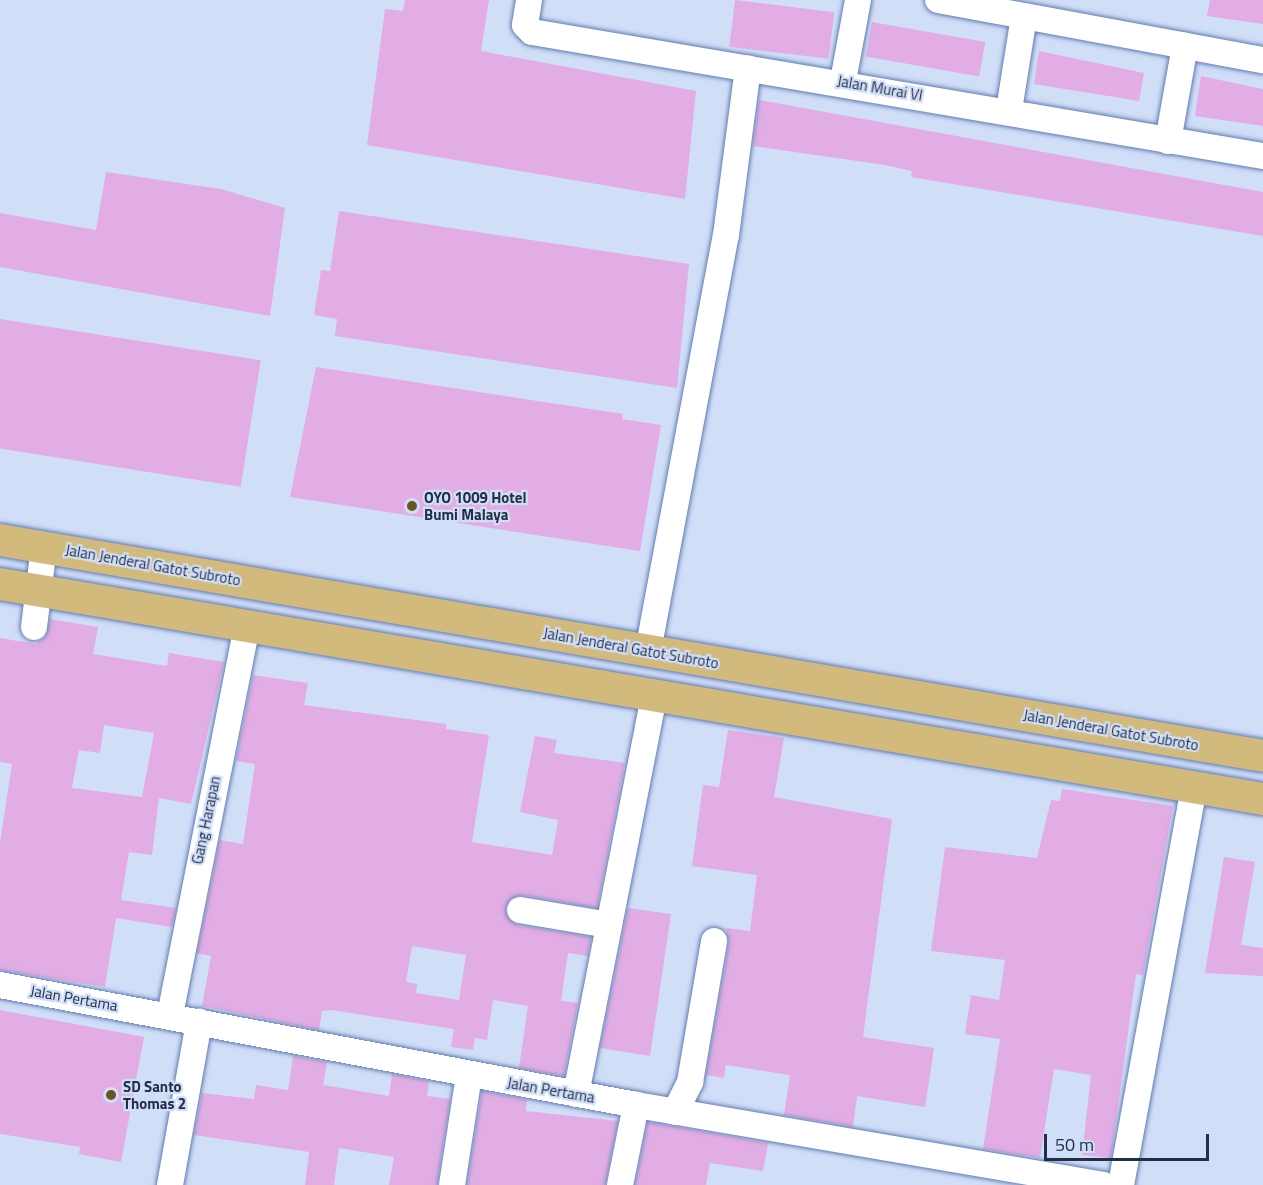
<!DOCTYPE html>
<style>
body{margin:0}
#map{position:relative;width:1263px;height:1185px;overflow:hidden;background:#d1def8;font-family:"Titillium Web",sans-serif}
div>[style]{position:absolute}
.building>*{inset:0;background:#e1ade4;transform-origin:0 0}
.roads{filter:drop-shadow(0 0 2px #607cb6) drop-shadow(0 0 2px #607cb6)}
.minor>*{height:26px;margin:-13px;padding:0 13px;transform-origin:13px;border-radius:13px;background:#fff}
.major>*{height:32px;margin:-16px;padding:0 16px;transform-origin:16px;border-radius:16px;background:#d2b97c}
.dots>*{width:16px;height:16px;translate:-50% -50%;box-sizing:border-box;border:3px solid #d1def8;border-radius:50%}
span{translate:-50% -50%;white-space:nowrap;text-align:center;line-height:1.15;-webkit-text-stroke:4.5px #d1def8;paint-order:stroke}
.street-label{font-size:15px;color:#232f47}
.poi-label{font-size:15px;color:#232f47;font-weight:700}
.left{translate:0 -50%;text-align:left}
.scale{position:absolute;left:1044px;top:1134px;width:165px;height:27px;box-sizing:border-box;border:3px solid #232f47;border-top:0;padding-left:8px;font-size:18px;line-height:21px;white-space:nowrap;color:#232f47;-webkit-text-stroke:4px #d1def8;paint-order:stroke}
</style>
<div id="map">
<div class="building">
<i style="clip-path:polygon(405px 0,489px 0,481px 51px,696px 91px,685px 199px,367px 145px,385px 9px,403px 11px)"></i>
<i style="left:735px;top:0;width:100px;height:47px;rotate:7deg"></i>
<i style="clip-path:polygon(1210px 0,1263px 0,1263px 24px,1207px 16px)"></i>
<i style="left:872px;top:22px;width:115px;height:35px;rotate:10deg"></i>
<i style="clip-path:polygon(1039px 51px,1144px 73px,1139px 101px,1034px 84px)"></i>
<i style="clip-path:polygon(1201px 76px,1263px 89px,1263px 126px,1195px 116px)"></i>
<i style="clip-path:polygon(759px 100px,1263px 192px,1263px 236px,911px 177px,912px 171px,885px 165px,753px 146px)"></i>
<i style="clip-path:polygon(106px 172px,221px 189px,285px 208px,270px 316px,0 267px,0 213px,96px 230px)"></i>
<i style="clip-path:polygon(339px 211px,689px 264px,677px 388px,335px 336px,337px 319px,314px 315px,321px 270px,330px 271px)"></i>
<i style="left:0;top:319px;width:264px;height:128px;rotate:9deg"></i>
<i style="clip-path:polygon(316px 367px,623px 414px,622px 419px,661px 425px,640px 551px,290px 497px)"></i>
<i style="clip-path:polygon(evenodd,50px 619px,98px 627px,93px 654px,167px 666px,169px 653px,224px 662px,191px 804px,159px 798px,152px 855px,129px 852px,121px 900px,176px 908px,172px 927px,116px 918px,105px 987px,0 970px,0 843px,12px 764px,0 762px,0 638px,36px 644px,46px 636px,50px 619px,104px 725px,154px 733px,142px 797px,72px 788px,79px 750px,100px 753px,104px 725px)"></i>
<i style="clip-path:polygon(evenodd,253px 675px,308px 683px,304px 705px,446px 724px,446px 729px,489px 735px,472px 842px,552px 855px,558px 820px,520px 812px,535px 736px,557px 740px,554px 753px,625px 763px,597px 908px,522px 895px,505px 907px,517px 925px,591px 937px,588px 956px,568px 953px,561px 1001px,578px 1003px,564px 1076px,519px 1068px,528px 1006px,493px 1000px,487px 1040px,475px 1038px,473px 1050px,451px 1047px,454px 1029px,331px 1010px,322px 1011px,319px 1030px,202px 1006px,211px 956px,197px 953px,220px 840px,243px 844px,255px 764px,236px 761px,253px 675px,412px 946px,466px 955px,459px 1000px,416px 993px,417px 984px,406px 982px,412px 946px)"></i>
<i style="clip-path:polygon(728px 730px,784px 738px,774px 797px,892px 819px,863px 1037px,934px 1048px,925px 1107px,857px 1096px,853px 1127px,784px 1115px,790px 1075px,726px 1065px,724px 1078px,706px 1075px,729px 944px,726px 928px,750px 931px,757px 875px,692px 866px,703px 785px,719px 787px)"></i>
<i style="clip-path:polygon(1062px 789px,1173px 806px,1143px 975px,1136px 974px,1111px 1158px,1082px 1155px,1091px 1075px,1054px 1069px,1040px 1158px,983px 1149px,1000px 1039px,965px 1034px,971px 995px,999px 1000px,1005px 960px,931px 951px,945px 847px,1037px 858px,1051px 800px,1060px 801px)"></i>
<i style="clip-path:polygon(1224px 857px,1255px 862px,1241px 945px,1263px 948px,1263px 976px,1205px 973px)"></i>
<i style="clip-path:polygon(628px 908px,671px 914px,650px 1056px,600px 1048px)"></i>
<i style="clip-path:polygon(0 1010px,144px 1037px,121px 1162px,79px 1154px,80px 1147px,0 1134px)"></i>
<i style="clip-path:polygon(293px 1056px,327px 1062px,323px 1085px,389px 1096px,392px 1074px,429px 1081px,427px 1096px,450px 1099px,437px 1185px,389px 1185px,394px 1157px,339px 1148px,334px 1185px,305px 1185px,309px 1152px,194px 1135px,202px 1093px,254px 1099px,256px 1085px,288px 1090px)"></i>
<i style="clip-path:polygon(482px 1091px,527px 1100px,526px 1111px,618px 1121px,605px 1185px,467px 1185px)"></i>
<i style="clip-path:polygon(648px 1122px,768px 1143px,763px 1171px,710px 1163px,706px 1185px,635px 1185px)"></i>
</div>
<div class="roads">
<div class="minor">
<i style="left:529px;top:0;width:25px;rotate:99deg"></i>
<i style="left:525px;top:25px;width:10px;rotate:45deg"></i>
<i style="left:532px;top:32px;width:741px;rotate:9.63deg"></i>
<i style="left:938px;top:0;width:330px;rotate:10.5deg"></i>
<i style="left:843px;top:81px;width:82px;rotate:-79.5deg"></i>
<i style="left:1009px;top:110px;width:95px;rotate:-80.9deg"></i>
<i style="left:1168px;top:141px;width:97px;rotate:-79.9deg"></i>
<i style="left:34px;top:627px;width:81px;rotate:-82.9deg"></i>
<i style="left:648px;top:651px;width:423px;rotate:-79.4deg"></i>
<i style="left:726px;top:235px;width:168px;rotate:-82.5deg"></i>
<i style="left:520px;top:910px;width:90px;rotate:9.6deg"></i>
<i style="left:0;top:985px;width:647px;rotate:10.68deg"></i>
<i style="left:636px;top:1105px;width:474px;rotate:9.7deg"></i>
<i style="left:170px;top:1015px;width:397px;rotate:-78.8deg"></i>
<i style="left:576px;top:1094px;width:406px;rotate:-78.9deg"></i>
<i style="left:675px;top:1112px;width:34px;rotate:-63deg"></i>
<i style="left:690px;top:1082px;width:143px;rotate:-80.3deg"></i>
<i style="left:170px;top:1185px;width:166px;rotate:-79.9deg"></i>
<i style="left:452px;top:1185px;width:111px;rotate:-81.2deg"></i>
<i style="left:620px;top:1185px;width:82px;rotate:-78.7deg"></i>
<i style="left:1121px;top:1185px;width:404px;rotate:-79.6deg"></i>
</div>
<div class="major">
<i style="left:0;top:540px;width:1281px;rotate:9.7deg"></i>
<i style="left:0;top:584px;width:1281px;rotate:9.66deg"></i>
</div>
</div>
<div class="dots">
<i style="left:412px;top:506px;background:#6a5423"></i>
<i style="left:111px;top:1095px;background:#6a5423"></i>
</div>
<div class="street-label">
<span style="left:880px;top:88px;rotate:10deg">Jalan Murai VI</span>
<span style="left:153px;top:565px;rotate:10deg">Jalan Jenderal Gatot Subroto</span>
<span style="left:631px;top:648px;rotate:10deg">Jalan Jenderal Gatot Subroto</span>
<span style="left:1111px;top:730px;rotate:10deg">Jalan Jenderal Gatot Subroto</span>
<span style="left:206px;top:820px;rotate:-78deg">Gang Harapan</span>
<span style="left:74px;top:998px;rotate:10deg">Jalan Pertama</span>
<span style="left:551px;top:1090px;rotate:10deg">Jalan Pertama</span>
</div>
<div class="poi-label">
<span class="left" style="left:424px;top:506px">OYO 1009 Hotel<br>Bumi Malaya</span>
<span class="left" style="left:123px;top:1095px">SD Santo<br>Thomas 2</span>
</div>
<div class="scale">50 m</div>
</div>
